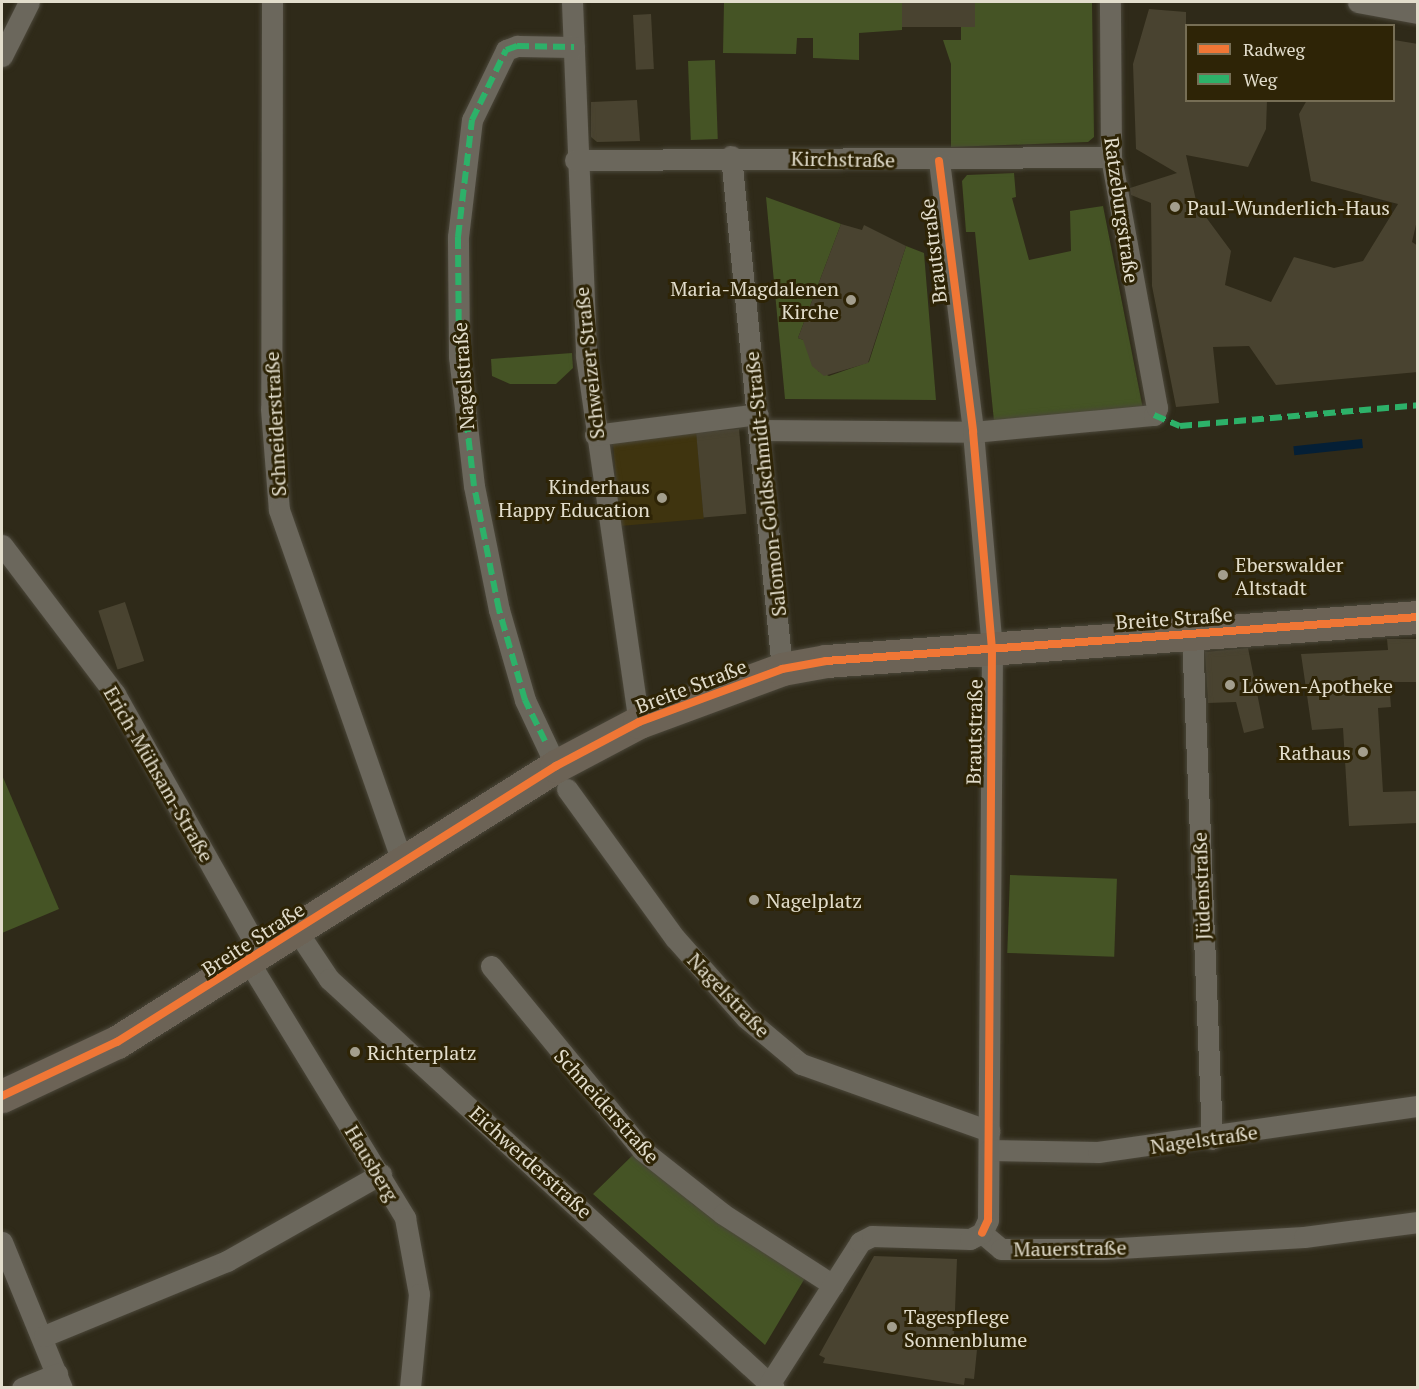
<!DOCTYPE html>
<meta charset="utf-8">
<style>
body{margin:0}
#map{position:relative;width:1419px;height:1389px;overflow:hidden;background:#2f2a19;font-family:"PT Serif",serif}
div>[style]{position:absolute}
.built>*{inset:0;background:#3f340f;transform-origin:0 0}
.green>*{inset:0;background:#455425;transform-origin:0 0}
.water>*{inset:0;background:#041f36;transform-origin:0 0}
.building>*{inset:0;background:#494330;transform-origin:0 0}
.roads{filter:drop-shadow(0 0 2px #4b473a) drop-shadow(0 0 2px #4b473a)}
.minor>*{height:21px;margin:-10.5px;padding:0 10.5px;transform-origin:10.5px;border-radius:10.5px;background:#6b675c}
.primary>*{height:33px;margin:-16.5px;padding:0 16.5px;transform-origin:16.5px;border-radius:16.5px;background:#6c6356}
.quiet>*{height:6px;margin-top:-3px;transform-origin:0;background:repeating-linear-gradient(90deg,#2db169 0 12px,transparent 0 18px)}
.cycleway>*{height:8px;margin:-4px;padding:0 4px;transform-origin:4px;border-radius:4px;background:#f07635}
.dots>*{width:16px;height:16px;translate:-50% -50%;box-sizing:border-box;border:3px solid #2e2406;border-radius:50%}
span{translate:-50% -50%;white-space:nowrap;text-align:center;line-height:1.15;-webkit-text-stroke:6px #2e2406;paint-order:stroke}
.street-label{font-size:20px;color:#e2ddcc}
.poi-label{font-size:20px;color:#e2ddcc}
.left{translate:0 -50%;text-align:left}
.right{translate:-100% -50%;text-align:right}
.frame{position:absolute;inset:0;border:3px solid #e2ddcc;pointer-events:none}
.legend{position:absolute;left:1185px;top:24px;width:210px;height:78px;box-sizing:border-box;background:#2e2406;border:2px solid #766e55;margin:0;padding:8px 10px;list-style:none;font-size:18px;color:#e2ddcc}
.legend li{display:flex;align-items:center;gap:12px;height:30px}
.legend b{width:30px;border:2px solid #766e55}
</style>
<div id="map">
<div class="built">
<i style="left:696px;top:429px;width:90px;height:84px;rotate:85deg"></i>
</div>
<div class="green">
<i style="clip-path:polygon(724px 2px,902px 2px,902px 30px,859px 33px,859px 60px,813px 58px,813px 38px,797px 38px,796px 54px,723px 53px)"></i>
<i style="clip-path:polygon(975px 2px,1092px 2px,1094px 137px,1088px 142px,951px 147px,951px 64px,943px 40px,961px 40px,961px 27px,975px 27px)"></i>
<i style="left:715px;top:60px;width:79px;height:27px;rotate:88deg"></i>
<i style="clip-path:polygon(1014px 173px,1016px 197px,1012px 198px,1029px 260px,1071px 251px,1070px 211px,1103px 206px,1143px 409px,994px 421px,975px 232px,966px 232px,962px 181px,967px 175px)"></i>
<i style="clip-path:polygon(766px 197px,841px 224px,798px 338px,815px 344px,818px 371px,829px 376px,869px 362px,906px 246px,924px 253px,936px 400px,785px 399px)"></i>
<i style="clip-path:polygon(572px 353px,573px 368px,556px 384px,510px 384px,492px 376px,491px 359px)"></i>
<i style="clip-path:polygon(2px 775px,59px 909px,2px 933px)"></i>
<i style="left:1010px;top:875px;width:107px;height:78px;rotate:2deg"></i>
<i style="clip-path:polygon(636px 1152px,694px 1205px,805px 1278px,765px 1345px,593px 1194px)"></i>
</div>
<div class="water">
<i style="left:1362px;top:439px;width:9px;height:69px;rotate:84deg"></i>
</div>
<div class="building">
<i style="left:902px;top:2px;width:73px;height:25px"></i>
<i style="clip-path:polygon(1149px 9px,1186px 12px,1186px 100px,1267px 100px,1266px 129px,1248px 167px,1186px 155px,1197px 205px,1231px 251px,1225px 285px,1271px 302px,1294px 257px,1334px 268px,1363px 261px,1398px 204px,1311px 181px,1299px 114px,1307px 100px,1394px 100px,1394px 40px,1418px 44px,1418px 216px,1412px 242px,1418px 246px,1418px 372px,1276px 385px,1249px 346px,1213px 347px,1219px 403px,1176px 407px,1152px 286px,1151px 203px,1131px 195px,1130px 188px,1177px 173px,1136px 149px,1133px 64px)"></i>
<i style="left:651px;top:14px;width:55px;height:18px;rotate:87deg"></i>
<i style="clip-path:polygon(637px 100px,640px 141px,597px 142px,591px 137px,591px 102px)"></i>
<i style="clip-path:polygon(841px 224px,862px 230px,864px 225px,906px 246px,868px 363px,824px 376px,812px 366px,803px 340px,798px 338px)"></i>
<i style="left:739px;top:429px;width:85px;height:43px;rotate:85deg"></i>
<i style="left:125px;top:602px;width:62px;height:28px;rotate:72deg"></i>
<i style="clip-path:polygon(1387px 639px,1418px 639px,1418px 682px,1389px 682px,1391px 707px,1378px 708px,1383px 792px,1418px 791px,1418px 823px,1349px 826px,1343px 728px,1312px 730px,1301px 654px,1388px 650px)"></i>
<i style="clip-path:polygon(1248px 648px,1264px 728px,1244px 733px,1236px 702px,1208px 703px,1205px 652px)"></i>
<i style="clip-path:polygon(874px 1256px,957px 1259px,954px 1336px,978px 1340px,974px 1379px,965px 1378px,964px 1385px,823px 1363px,825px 1358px,819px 1355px)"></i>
</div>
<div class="roads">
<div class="minor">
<i style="left:272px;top:2px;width:407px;rotate:90.1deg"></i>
<i style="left:271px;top:409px;width:101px;rotate:85.5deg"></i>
<i style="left:279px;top:510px;width:373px;rotate:70.7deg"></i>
<i style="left:572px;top:2px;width:354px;rotate:87.7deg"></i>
<i style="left:586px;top:356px;width:370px;rotate:81.8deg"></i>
<i style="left:1358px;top:2px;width:61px;rotate:10.4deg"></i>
<i style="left:2px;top:56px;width:60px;rotate:-63.4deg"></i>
<i style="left:731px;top:156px;width:516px;rotate:84.32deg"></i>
<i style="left:575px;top:160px;width:536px;rotate:-0.32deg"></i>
<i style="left:939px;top:161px;width:273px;rotate:82.8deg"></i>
<i style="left:973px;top:432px;width:218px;rotate:85deg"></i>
<i style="left:992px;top:649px;width:571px;rotate:90.4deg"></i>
<i style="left:988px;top:1220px;width:14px;rotate:115deg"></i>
<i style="left:760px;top:430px;width:213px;rotate:0.5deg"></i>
<i style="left:973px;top:432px;width:182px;rotate:-5.4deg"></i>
<i style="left:1154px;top:415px;width:8px;rotate:-67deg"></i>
<i style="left:1157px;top:408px;width:255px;rotate:-100.4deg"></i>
<i style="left:1111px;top:157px;width:155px;rotate:-90.4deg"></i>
<i style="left:595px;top:435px;width:164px;rotate:-7.3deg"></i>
<i style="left:2px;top:545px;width:187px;rotate:52.8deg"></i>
<i style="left:115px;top:694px;width:298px;rotate:60.7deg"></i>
<i style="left:1192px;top:634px;width:505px;rotate:87.73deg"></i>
<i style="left:556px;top:766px;width:73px;rotate:-115.2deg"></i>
<i style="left:525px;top:700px;width:94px;rotate:-106.1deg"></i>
<i style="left:499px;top:610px;width:126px;rotate:-101.4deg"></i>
<i style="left:474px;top:486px;width:130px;rotate:-96.6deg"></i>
<i style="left:459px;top:357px;width:120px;rotate:-90.5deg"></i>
<i style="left:458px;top:237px;width:118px;rotate:-83.2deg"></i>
<i style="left:472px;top:120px;width:78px;rotate:-64.1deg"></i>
<i style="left:506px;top:50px;width:12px;rotate:-20deg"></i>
<i style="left:517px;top:46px;width:57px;rotate:1deg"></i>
<i style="left:567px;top:789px;width:184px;rotate:54.1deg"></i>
<i style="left:675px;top:938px;width:107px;rotate:48.4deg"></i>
<i style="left:746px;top:1018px;width:72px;rotate:39.9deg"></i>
<i style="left:801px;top:1064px;width:200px;rotate:19.6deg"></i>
<i style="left:297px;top:931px;width:58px;rotate:56.3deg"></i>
<i style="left:329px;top:979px;width:604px;rotate:42.59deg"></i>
<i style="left:249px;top:962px;width:300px;rotate:58.6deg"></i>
<i style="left:405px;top:1218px;width:77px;rotate:79.6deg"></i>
<i style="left:419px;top:1294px;width:94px;rotate:95.5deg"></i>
<i style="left:491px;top:966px;width:238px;rotate:50.6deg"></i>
<i style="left:642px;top:1150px;width:103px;rotate:38.3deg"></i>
<i style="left:723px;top:1214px;width:131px;rotate:32.8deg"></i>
<i style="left:989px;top:1150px;width:109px;rotate:1.1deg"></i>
<i style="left:1098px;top:1152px;width:323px;rotate:-8.2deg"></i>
<i style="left:982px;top:1233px;width:25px;rotate:40deg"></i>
<i style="left:1001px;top:1249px;width:102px"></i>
<i style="left:1103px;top:1249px;width:201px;rotate:-3.4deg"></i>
<i style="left:1304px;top:1237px;width:115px;rotate:-7.5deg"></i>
<i style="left:2px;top:1242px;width:158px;rotate:67.7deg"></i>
<i style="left:44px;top:1336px;width:198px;rotate:-22.3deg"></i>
<i style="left:227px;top:1261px;width:177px;rotate:-29.5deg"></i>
<i style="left:770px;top:1383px;width:167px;rotate:-57.4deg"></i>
<i style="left:860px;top:1242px;width:13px;rotate:-27deg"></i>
<i style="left:872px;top:1236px;width:98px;rotate:1.8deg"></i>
<i style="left:970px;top:1239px;width:13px;rotate:-27deg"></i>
<i style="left:22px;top:1388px;width:38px;rotate:-22deg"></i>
</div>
<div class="primary">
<i style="left:2px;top:1096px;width:127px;rotate:-25.2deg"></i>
<i style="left:117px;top:1042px;width:519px;rotate:-32.16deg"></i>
<i style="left:556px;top:766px;width:94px;rotate:-27.9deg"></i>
<i style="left:639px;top:722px;width:153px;rotate:-20.3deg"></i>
<i style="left:782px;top:669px;width:45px;rotate:-10.3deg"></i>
<i style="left:826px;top:661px;width:594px;rotate:-4.25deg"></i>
</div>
</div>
<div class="quiet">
<i style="left:1154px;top:415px;width:28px;rotate:23deg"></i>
<i style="left:1180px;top:426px;width:239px;rotate:-5deg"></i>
<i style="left:545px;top:741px;width:46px;rotate:-116deg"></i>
<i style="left:525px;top:700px;width:94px;rotate:-106.1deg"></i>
<i style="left:499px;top:610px;width:126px;rotate:-101.4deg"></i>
<i style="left:474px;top:486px;width:130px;rotate:-96.6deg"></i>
<i style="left:459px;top:357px;width:120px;rotate:-90.5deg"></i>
<i style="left:458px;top:237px;width:118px;rotate:-83.2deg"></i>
<i style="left:472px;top:120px;width:78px;rotate:-64.1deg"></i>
<i style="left:506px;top:50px;width:12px;rotate:-20deg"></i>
<i style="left:517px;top:46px;width:57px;rotate:1deg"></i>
</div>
<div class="cycleway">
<i style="left:939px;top:161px;width:273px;rotate:82.8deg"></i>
<i style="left:973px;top:432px;width:218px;rotate:85deg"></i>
<i style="left:992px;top:649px;width:571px;rotate:90.4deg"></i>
<i style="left:988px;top:1220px;width:14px;rotate:115deg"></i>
<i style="left:2px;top:1096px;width:127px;rotate:-25.2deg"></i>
<i style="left:117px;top:1042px;width:519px;rotate:-32.16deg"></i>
<i style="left:556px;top:766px;width:94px;rotate:-27.9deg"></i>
<i style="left:639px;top:722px;width:153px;rotate:-20.3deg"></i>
<i style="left:782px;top:669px;width:45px;rotate:-10.3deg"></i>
<i style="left:826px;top:661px;width:594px;rotate:-4.25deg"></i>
</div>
<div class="dots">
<i style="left:1175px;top:207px;background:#a39e8d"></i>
<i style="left:851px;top:300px;background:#a39e8d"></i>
<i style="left:662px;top:498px;background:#a39e8d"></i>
<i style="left:1223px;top:575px;background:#a39e8d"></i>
<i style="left:1230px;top:685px;background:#a39e8d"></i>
<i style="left:1363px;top:752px;background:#a39e8d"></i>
<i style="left:754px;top:900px;background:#a39e8d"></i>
<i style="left:355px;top:1052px;background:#a39e8d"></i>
<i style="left:892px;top:1327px;background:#a39e8d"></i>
</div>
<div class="street-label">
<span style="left:843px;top:159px;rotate:1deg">Kirchstraße</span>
<span style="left:1122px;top:210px;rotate:82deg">Ratzeburgstraße</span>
<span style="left:933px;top:251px;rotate:-97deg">Brautstraße</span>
<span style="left:589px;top:363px;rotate:-96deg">Schweizer Straße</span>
<span style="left:463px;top:376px;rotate:-94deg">Nagelstraße</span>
<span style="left:275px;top:424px;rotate:-93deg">Schneiderstraße</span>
<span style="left:765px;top:484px;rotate:-96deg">Salomon-Goldschmidt-Straße</span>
<span style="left:1174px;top:618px;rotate:-4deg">Breite Straße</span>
<span style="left:691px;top:686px;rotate:-21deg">Breite Straße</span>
<span style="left:974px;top:732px;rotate:-89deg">Brautstraße</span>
<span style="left:159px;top:774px;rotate:60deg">Erich-Mühsam-Straße</span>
<span style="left:1201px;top:886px;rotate:-92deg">Jüdenstraße</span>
<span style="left:253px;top:939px;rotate:-33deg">Breite Straße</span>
<span style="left:729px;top:995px;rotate:46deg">Nagelstraße</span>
<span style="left:607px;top:1106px;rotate:48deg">Schneiderstraße</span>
<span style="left:1204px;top:1139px;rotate:-8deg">Nagelstraße</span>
<span style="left:531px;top:1162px;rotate:42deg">Eichwerderstraße</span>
<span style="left:372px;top:1163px;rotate:59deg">Hausberg</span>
<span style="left:1070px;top:1248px;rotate:-1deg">Mauerstraße</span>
</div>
<div class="poi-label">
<span class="left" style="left:1187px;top:207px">Paul-Wunderlich-Haus</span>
<span class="right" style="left:839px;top:300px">Maria-Magdalenen<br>Kirche</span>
<span class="right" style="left:650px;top:498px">Kinderhaus<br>Happy Education</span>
<span class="left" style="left:1235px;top:576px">Eberswalder<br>Altstadt</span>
<span class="left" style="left:1242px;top:685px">Löwen-Apotheke</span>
<span class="right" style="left:1351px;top:752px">Rathaus</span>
<span class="left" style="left:766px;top:900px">Nagelplatz</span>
<span class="left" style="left:367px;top:1052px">Richterplatz</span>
<span class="left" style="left:904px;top:1328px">Tagespflege<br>Sonnenblume</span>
</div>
<div class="frame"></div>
<ul class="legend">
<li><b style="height:8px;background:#f07635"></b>Radweg</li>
<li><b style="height:8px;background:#2db169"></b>Weg</li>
</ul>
</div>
